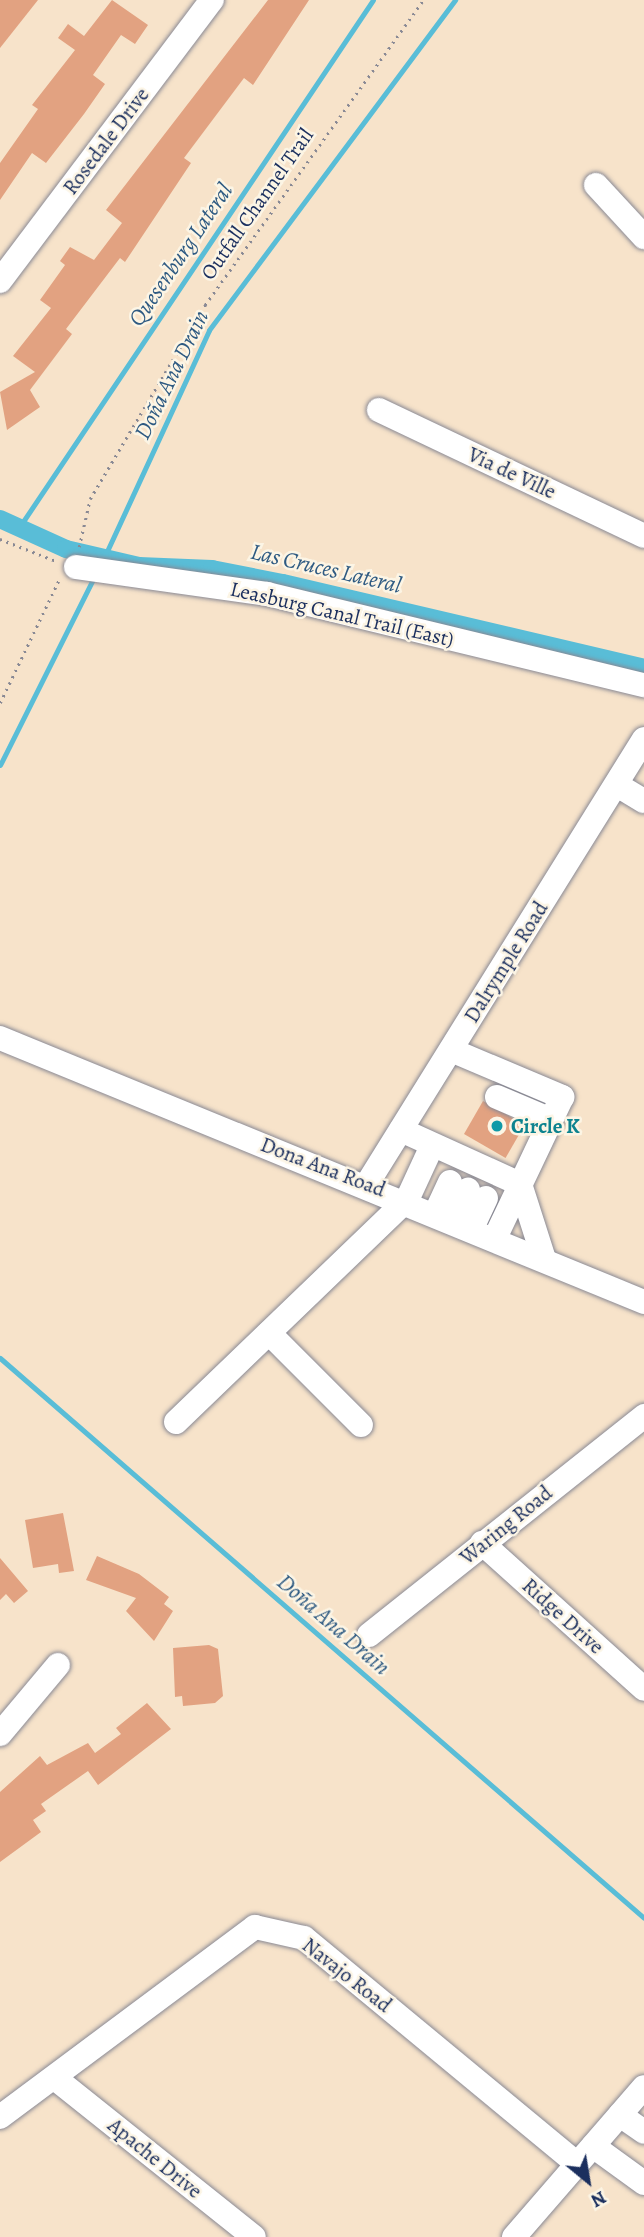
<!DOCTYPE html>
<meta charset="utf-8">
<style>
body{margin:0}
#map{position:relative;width:644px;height:2237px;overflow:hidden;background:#f7e3ca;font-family:Alegreya,serif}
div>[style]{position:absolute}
.stream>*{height:5px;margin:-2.5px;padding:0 2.5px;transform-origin:2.5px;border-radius:2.5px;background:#59bdd7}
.canal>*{height:18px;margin:-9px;padding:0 9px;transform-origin:9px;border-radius:9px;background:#59bdd7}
.building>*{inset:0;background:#e2a281;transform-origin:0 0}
.path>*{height:2.5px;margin-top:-1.25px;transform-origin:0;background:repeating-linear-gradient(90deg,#898994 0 2px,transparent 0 7px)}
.roads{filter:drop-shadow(0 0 2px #898994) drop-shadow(0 0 2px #898994)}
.minor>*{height:24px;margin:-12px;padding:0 12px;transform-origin:12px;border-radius:12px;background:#fff}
.dots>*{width:19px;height:19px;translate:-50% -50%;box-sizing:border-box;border:4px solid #fcf5e5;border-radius:50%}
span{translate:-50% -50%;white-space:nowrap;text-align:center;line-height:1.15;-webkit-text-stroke:5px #fcf5e5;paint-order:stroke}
.street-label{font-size:21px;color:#1b2f5e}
.culture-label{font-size:21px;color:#0d838f;font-weight:700}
.left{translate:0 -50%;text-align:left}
.water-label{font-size:23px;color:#2e5a82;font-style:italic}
.north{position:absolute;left:553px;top:2146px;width:70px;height:70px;-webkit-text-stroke:5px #fcf5e5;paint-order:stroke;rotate:150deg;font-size:19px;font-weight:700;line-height:28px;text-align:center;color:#1b2f5e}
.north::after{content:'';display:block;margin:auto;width:24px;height:32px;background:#1b2f5e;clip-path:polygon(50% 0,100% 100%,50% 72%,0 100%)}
</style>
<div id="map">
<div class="stream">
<i style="left:18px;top:529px;width:637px;rotate:-56.14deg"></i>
<i style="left:102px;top:562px;width:255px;rotate:-65.2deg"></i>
<i style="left:209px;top:330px;width:412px;rotate:-53.3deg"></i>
<i style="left:0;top:765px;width:210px;rotate:-63.4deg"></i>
<i style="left:0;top:1358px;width:853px;rotate:41.01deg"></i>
</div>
<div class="canal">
<i style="left:0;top:519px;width:72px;rotate:24.4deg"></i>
<i style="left:66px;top:549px;width:75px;rotate:13.1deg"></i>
<i style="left:139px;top:566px;width:73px;rotate:2.4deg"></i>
<i style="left:212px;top:569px;width:72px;rotate:11.2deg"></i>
<i style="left:283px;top:583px;width:371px;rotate:13.2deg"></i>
</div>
<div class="building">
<i style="clip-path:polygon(0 0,38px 0,0 48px)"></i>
<i style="clip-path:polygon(112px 0,148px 25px,135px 44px,121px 35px,93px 75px,105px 84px,84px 114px,46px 163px,32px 153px,0 200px,0 163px,38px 109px,32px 105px,75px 50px,58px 38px,68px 24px,84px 36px)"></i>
<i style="clip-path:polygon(268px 0,309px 0,253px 85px,244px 78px,184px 158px,191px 163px,125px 262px,120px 258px,66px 329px,72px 334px,30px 390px,40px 407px,7px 430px,0 392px,35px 372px,13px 356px,51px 308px,40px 300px,65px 265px,60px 261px,70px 247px,94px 260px,122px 223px,106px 210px)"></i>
<i style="left:483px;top:1101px;width:48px;height:38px;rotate:30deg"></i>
<i style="clip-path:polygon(63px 1513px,74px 1571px,59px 1573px,58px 1564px,33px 1568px,25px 1520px)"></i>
<i style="clip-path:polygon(97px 1556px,139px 1574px,169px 1597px,164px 1604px,173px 1611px,154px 1641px,126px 1611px,136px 1598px,86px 1580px)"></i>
<i style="clip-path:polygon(0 1558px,28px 1591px,14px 1603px,6px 1594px,0 1600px)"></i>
<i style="clip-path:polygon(209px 1645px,218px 1649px,223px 1696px,215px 1703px,183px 1706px,182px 1696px,175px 1697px,173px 1648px)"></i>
<i style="clip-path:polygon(147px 1703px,171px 1729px,98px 1785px,88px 1771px,41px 1804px,46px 1811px,33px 1820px,41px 1832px,0 1862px,0 1792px,40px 1756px,47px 1765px,88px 1743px,95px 1753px,121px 1734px,116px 1728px)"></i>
</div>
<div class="path">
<i style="left:0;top:539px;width:60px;rotate:21.4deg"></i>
<i style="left:79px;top:547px;width:49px;rotate:-77.1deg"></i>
<i style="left:90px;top:499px;width:226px;rotate:-59.3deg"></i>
<i style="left:205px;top:305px;width:375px;rotate:-54.4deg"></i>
<i style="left:0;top:703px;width:136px;rotate:-64.4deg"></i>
</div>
<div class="roads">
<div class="minor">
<i style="left:596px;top:185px;width:71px;rotate:47.3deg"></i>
<i style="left:0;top:281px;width:352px;rotate:-53deg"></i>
<i style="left:379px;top:410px;width:293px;rotate:25.4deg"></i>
<i style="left:76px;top:567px;width:193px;rotate:8deg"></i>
<i style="left:267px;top:594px;width:388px;rotate:13.6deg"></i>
<i style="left:617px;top:785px;width:31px;rotate:31deg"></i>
<i style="left:0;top:1038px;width:696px;rotate:22.29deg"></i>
<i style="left:451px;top:1050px;width:121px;rotate:22.9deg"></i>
<i style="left:562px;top:1097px;width:156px;rotate:115.4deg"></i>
<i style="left:497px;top:1097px;width:59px;rotate:23.1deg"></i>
<i style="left:401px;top:1130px;width:131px;rotate:24.4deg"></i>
<i style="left:520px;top:1184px;width:79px;rotate:72.3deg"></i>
<i style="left:367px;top:1184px;width:524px;rotate:-58.1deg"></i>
<i style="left:436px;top:1212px;width:33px;rotate:-65deg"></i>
<i style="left:453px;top:1219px;width:33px;rotate:-63deg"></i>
<i style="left:472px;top:1228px;width:33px;rotate:-65deg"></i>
<i style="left:269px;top:1333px;width:130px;rotate:45deg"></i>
<i style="left:176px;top:1422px;width:320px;rotate:-43.9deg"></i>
<i style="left:407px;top:1200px;width:60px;rotate:-65.2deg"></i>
<i style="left:482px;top:1543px;width:218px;rotate:42deg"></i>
<i style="left:369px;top:1635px;width:352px;rotate:-38.5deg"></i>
<i style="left:0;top:1734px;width:90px;rotate:-50deg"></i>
<i style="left:56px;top:2079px;width:253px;rotate:38.6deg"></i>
<i style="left:620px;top:2115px;width:29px;rotate:35deg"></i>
<i style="left:0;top:2117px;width:318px;rotate:-36.7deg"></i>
<i style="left:255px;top:1927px;width:50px;rotate:12.7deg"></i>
<i style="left:304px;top:1938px;width:354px;rotate:39.6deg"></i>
<i style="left:593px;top:2146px;width:63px;rotate:36deg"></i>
<i style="left:514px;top:2237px;width:198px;rotate:-49.1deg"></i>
</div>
</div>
<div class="dots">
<i style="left:497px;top:1126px;background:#0f9aa8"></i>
</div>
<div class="street-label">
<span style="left:106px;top:141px;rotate:-53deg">Rosedale Drive</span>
<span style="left:257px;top:204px;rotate:-55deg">Outfall Channel Trail</span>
<span style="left:512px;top:473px;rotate:25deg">Via de Ville</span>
<span style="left:342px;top:614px;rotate:13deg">Leasburg Canal Trail (East)</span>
<span style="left:506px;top:962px;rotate:-58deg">Dalrymple Road</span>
<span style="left:323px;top:1167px;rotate:21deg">Dona Ana Road</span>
<span style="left:506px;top:1525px;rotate:-39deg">Waring Road</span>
<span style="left:563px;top:1616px;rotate:42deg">Ridge Drive</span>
<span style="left:347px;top:1975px;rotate:38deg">Navajo Road</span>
<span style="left:155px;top:2158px;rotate:39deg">Apache Drive</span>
</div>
<div class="culture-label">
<span class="left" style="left:511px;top:1126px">Circle K</span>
</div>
<div class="water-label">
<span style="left:181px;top:255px;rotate:-56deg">Quesenburg Lateral</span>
<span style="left:172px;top:375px;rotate:-64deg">Doña Ana Drain</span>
<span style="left:326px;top:569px;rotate:13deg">Las Cruces Lateral</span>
<span style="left:333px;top:1625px;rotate:41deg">Doña Ana Drain</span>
</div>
<div class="north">N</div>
</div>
